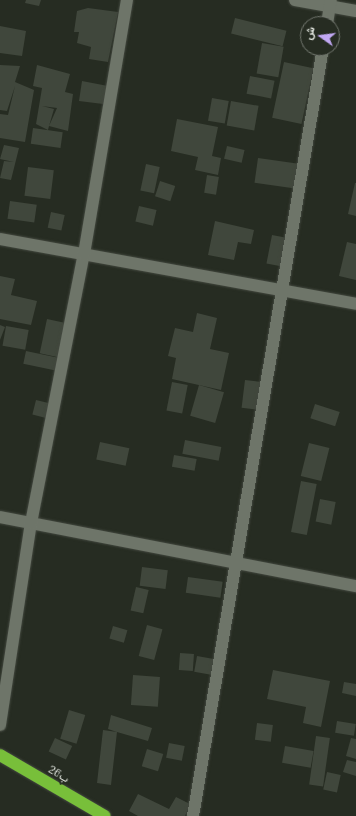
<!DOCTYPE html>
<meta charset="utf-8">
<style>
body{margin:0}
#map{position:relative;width:356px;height:816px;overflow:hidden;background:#262c22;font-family:Lora,Vazirmatn,serif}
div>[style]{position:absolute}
.building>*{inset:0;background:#40473c;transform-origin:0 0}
.roads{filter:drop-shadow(0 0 1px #43483f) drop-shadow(0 0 1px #43483f)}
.street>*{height:12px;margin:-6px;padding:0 6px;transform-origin:6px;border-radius:6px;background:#6e7569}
.highway>*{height:12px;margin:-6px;padding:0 6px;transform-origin:6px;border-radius:6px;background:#78bf3a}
span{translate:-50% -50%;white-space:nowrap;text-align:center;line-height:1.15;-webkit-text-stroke:4px #262c22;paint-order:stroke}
.street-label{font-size:11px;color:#e7ebe4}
.north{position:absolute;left:300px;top:16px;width:40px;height:40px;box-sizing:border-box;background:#262c22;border:1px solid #737870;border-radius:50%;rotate:284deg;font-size:11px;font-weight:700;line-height:16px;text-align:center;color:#e7ebe4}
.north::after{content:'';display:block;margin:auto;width:14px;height:18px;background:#c1a8f3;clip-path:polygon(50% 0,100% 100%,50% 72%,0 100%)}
</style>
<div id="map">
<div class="building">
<i style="clip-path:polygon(26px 0,41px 0,39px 6px,25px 3px)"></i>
<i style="clip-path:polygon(88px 8px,118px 12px,108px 62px,89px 59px,91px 47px,77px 43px,79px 32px,74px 32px,77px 11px)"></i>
<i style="left:235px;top:18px;width:53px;height:16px;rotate:14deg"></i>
<i style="clip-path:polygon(0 26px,26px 31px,22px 56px,0 53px)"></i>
<i style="clip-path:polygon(304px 32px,308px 32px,308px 48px,302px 47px)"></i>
<i style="left:262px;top:43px;width:22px;height:31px;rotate:10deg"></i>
<i style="left:284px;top:62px;width:30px;height:57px;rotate:12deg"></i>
<i style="clip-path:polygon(0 65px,20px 66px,15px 82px,34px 90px,25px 142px,0 138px,0 114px,8px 115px,15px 86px,7px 111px,0 110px)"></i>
<i style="clip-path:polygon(evenodd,37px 65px,70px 74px,65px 92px,73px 94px,68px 131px,49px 126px,48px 130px,36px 124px,42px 88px,33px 86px,37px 65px,42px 106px,57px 108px,49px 126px,54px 109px,42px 106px)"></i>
<i style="left:250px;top:76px;width:25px;height:18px;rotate:11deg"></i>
<i style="clip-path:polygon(82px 81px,108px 86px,103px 104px,79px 101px)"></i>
<i style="left:212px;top:98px;width:17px;height:23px;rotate:10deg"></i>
<i style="left:231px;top:101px;width:28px;height:25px;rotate:10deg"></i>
<i style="clip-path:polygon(177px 119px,218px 127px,212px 156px,221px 158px,218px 175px,195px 170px,198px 157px,171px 151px)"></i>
<i style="left:33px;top:128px;width:30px;height:16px;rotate:8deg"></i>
<i style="clip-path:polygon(4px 145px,19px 148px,11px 180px,0 178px,4px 161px,14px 162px,0 159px)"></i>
<i style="left:227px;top:146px;width:18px;height:13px;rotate:13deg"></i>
<i style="left:258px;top:158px;width:41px;height:25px;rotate:8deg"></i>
<i style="left:146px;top:164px;width:14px;height:27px;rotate:12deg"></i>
<i style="left:28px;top:167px;width:26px;height:29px;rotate:7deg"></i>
<i style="left:207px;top:175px;width:12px;height:18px;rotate:9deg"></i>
<i style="left:160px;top:181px;width:16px;height:16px;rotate:18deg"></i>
<i style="clip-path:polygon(355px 183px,356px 183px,356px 216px,348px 214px)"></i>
<i style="left:10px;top:201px;width:27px;height:18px;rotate:8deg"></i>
<i style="left:139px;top:206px;width:18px;height:16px;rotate:13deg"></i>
<i style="left:51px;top:212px;width:14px;height:16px;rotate:12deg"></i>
<i style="clip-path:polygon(215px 221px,254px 230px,251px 244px,238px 242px,234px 260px,208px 255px)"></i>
<i style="left:272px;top:235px;width:16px;height:29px;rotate:11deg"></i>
<i style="clip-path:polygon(347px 242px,356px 244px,356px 280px,339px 276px)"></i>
<i style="clip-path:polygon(0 276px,15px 279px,11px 295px,37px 301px,31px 325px,0 319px)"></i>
<i style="clip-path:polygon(197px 313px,217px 318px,210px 349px,229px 353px,221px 390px,172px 379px,176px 358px,168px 356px,175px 328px,193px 332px)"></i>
<i style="left:47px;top:319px;width:19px;height:35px;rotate:12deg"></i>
<i style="clip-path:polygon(0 325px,5px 327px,0 340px)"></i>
<i style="left:6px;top:326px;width:23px;height:20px;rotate:10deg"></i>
<i style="left:26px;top:351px;width:33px;height:13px;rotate:12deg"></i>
<i style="left:245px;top:380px;width:16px;height:28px;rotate:7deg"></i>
<i style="left:172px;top:382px;width:16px;height:29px;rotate:11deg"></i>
<i style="left:199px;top:385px;width:26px;height:32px;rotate:16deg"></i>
<i style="left:36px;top:400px;width:16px;height:15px;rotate:14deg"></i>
<i style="left:315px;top:404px;width:26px;height:15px;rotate:18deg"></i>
<i style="left:185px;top:440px;width:37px;height:14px;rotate:11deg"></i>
<i style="left:100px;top:442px;width:30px;height:18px;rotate:12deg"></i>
<i style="left:309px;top:443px;width:21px;height:34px;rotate:14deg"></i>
<i style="left:174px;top:455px;width:23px;height:12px;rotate:10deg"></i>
<i style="left:301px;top:481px;width:16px;height:52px;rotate:11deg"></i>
<i style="left:320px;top:499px;width:16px;height:23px;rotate:11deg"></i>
<i style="left:142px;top:567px;width:26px;height:19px;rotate:7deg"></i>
<i style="left:188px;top:577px;width:35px;height:16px;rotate:8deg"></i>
<i style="left:136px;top:587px;width:13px;height:24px;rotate:13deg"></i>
<i style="left:147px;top:625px;width:16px;height:32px;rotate:15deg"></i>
<i style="left:113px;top:626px;width:15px;height:13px;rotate:16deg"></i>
<i style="left:180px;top:653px;width:14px;height:17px;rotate:4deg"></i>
<i style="left:197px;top:656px;width:17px;height:16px;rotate:10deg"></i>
<i style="clip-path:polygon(273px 670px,330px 681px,321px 727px,303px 723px,306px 707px,267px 699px)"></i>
<i style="left:133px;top:675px;width:27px;height:30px;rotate:4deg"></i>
<i style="clip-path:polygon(344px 682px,356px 684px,356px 696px,342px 693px)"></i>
<i style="left:69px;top:710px;width:17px;height:30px;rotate:17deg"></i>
<i style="clip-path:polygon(111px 715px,152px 728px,148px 741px,117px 732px,111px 785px,97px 783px,103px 730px,117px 732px,108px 729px)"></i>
<i style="left:337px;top:721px;width:19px;height:12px;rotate:9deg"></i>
<i style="left:257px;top:723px;width:16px;height:17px;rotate:7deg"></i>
<i style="left:316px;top:736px;width:14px;height:49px;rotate:8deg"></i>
<i style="left:55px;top:738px;width:19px;height:15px;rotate:25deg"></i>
<i style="clip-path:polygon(351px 738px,356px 739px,356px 759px,346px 756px)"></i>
<i style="left:169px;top:743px;width:16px;height:15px;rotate:11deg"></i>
<i style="left:285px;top:746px;width:29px;height:17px;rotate:10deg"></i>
<i style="left:147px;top:749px;width:17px;height:18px;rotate:17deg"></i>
<i style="clip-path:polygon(347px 760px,356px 762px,356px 776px,343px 772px)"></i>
<i style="left:327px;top:772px;width:14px;height:18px;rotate:12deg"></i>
<i style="clip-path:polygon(138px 794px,169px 809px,176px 797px,190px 804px,185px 816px,138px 816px,129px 811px)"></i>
</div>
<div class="roads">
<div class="street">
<i style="left:295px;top:0;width:62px;rotate:10.2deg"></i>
<i style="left:327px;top:24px;width:24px;rotate:-81deg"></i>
<i style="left:0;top:239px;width:362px;rotate:10.3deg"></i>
<i style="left:0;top:517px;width:363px;rotate:11deg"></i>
<i style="left:0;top:725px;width:204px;rotate:-81.3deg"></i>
<i style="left:31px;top:523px;width:274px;rotate:-78.9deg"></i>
<i style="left:84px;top:254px;width:258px;rotate:-80.4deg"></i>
<i style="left:193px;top:816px;width:779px;rotate:-80.39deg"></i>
</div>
<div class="highway">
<i style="left:0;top:755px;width:121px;rotate:30.2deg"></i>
</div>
</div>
<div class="street-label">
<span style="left:59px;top:774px;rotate:30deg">26ب</span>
</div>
<div class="north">ش</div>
</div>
